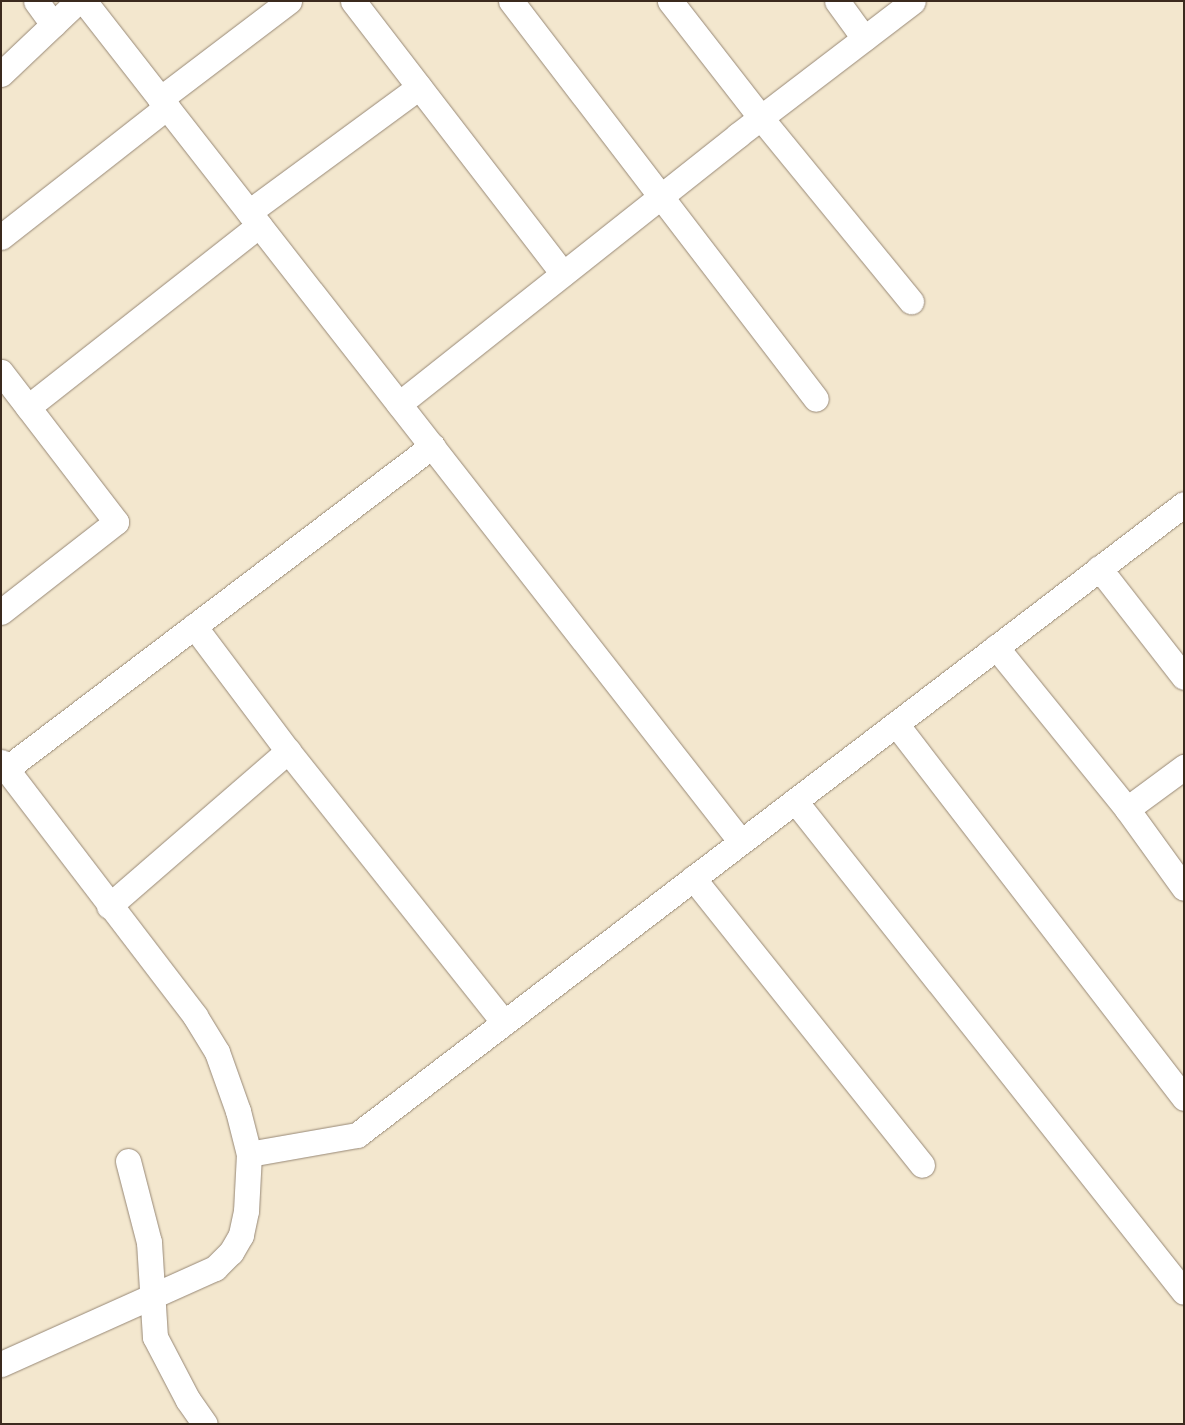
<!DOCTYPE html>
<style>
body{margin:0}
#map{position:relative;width:1185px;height:1425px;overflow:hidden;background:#f3e7ce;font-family:"IM FELL English",serif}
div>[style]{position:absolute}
.roads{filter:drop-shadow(0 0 1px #978876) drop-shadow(0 0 1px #978876)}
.minor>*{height:25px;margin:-12.5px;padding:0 12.5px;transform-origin:12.5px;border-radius:12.5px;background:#fff}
span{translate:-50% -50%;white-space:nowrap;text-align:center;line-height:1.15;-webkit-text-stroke:5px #fbf7ec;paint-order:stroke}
.frame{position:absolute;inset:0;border:2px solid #3b2a1e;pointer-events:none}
</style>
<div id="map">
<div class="roads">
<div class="minor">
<i style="left:36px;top:1px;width:29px;rotate:54deg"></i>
<i style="left:84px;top:1px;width:1067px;rotate:52deg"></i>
<i style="left:353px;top:1px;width:344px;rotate:52.4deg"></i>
<i style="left:511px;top:1px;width:501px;rotate:52.54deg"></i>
<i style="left:670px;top:1px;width:148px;rotate:52.1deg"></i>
<i style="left:761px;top:118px;width:237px;rotate:50.7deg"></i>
<i style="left:837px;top:1px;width:46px;rotate:53.9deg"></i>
<i style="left:1px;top:74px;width:106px;rotate:-43.5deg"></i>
<i style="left:160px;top:99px;width:162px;rotate:-37.2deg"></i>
<i style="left:249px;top:212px;width:211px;rotate:-36.3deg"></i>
<i style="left:1px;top:237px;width:211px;rotate:-38.1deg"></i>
<i style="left:1px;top:372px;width:189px;rotate:52.5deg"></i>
<i style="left:116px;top:522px;width:146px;rotate:142deg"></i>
<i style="left:399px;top:404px;width:433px;rotate:-38.4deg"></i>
<i style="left:738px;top:135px;width:220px;rotate:-37.4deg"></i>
<i style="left:28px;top:407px;width:294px;rotate:-38.2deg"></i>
<i style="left:1099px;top:568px;width:138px;rotate:52.1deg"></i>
<i style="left:194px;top:626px;width:156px;rotate:53.1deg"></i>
<i style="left:288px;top:751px;width:347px;rotate:51.5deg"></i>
<i style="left:996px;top:647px;width:208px;rotate:51deg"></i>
<i style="left:1127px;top:809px;width:97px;rotate:54.2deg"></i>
<i style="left:896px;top:724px;width:472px;rotate:52.4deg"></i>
<i style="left:1px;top:762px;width:320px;rotate:52.6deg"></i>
<i style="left:195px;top:1016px;width:42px;rotate:58.6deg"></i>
<i style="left:217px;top:1052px;width:63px;rotate:70.4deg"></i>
<i style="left:238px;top:1111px;width:44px;rotate:75.7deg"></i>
<i style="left:249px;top:1154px;width:57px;rotate:93deg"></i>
<i style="left:246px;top:1211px;width:25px;rotate:102deg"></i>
<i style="left:241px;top:1235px;width:20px;rotate:120deg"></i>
<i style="left:231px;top:1252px;width:23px;rotate:135deg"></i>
<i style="left:215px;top:1268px;width:235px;rotate:155.8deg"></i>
<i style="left:6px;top:769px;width:535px;rotate:-37.17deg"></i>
<i style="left:795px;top:801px;width:626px;rotate:51.61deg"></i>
<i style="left:1127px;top:809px;width:71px;rotate:-36.4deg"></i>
<i style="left:693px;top:878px;width:367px;rotate:51.4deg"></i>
<i style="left:109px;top:906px;width:237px;rotate:-40.9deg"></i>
<i style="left:249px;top:1154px;width:110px;rotate:-10deg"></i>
<i style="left:357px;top:1135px;width:1040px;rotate:-37.34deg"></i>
<i style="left:128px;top:1161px;width:84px;rotate:75.5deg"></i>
<i style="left:149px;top:1242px;width:95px;rotate:86.4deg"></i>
<i style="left:155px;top:1337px;width:71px;rotate:62.4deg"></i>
<i style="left:188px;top:1400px;width:29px;rotate:55deg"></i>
</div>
</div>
<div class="frame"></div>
</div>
